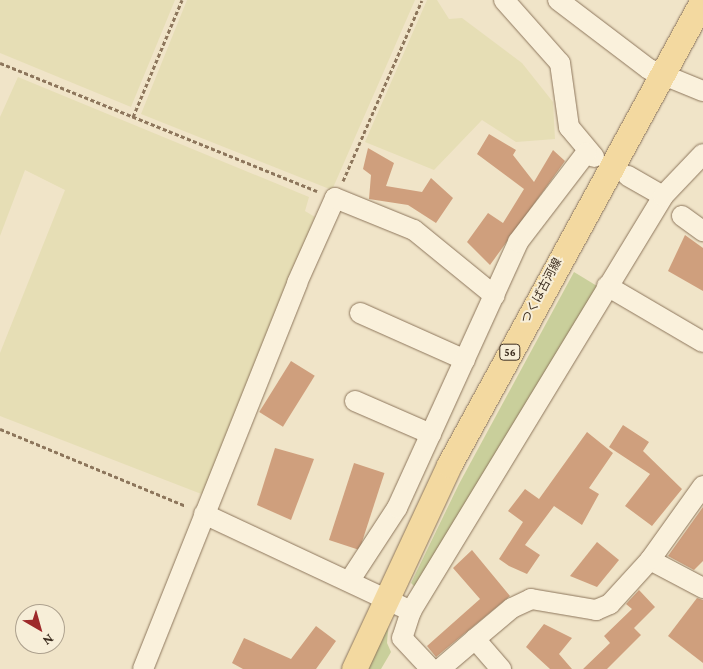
<!DOCTYPE html>
<meta charset="utf-8">
<style>
body{margin:0}
#map{position:relative;width:703px;height:669px;overflow:hidden;background:#f0e4c8;font-family:"Crimson Pro","Noto Sans JP",serif}
div>[style]{position:absolute}
.farmland>*{inset:0;background:#e6deb5}
.green>*{inset:0;background:#c9cf9b}
.building>*{inset:0;background:#cf9f7d;transform-origin:0 0}
.path>*{height:3px;margin-top:-1.5px;transform-origin:0;background:repeating-linear-gradient(90deg,#8d765c 0 4px,transparent 0 6.5px)}
.roads{filter:drop-shadow(0 0 1px #8d765c) drop-shadow(0 0 1px #8d765c)}
.minor>*{height:20px;margin:-10px;padding:0 10px;transform-origin:10px;border-radius:10px;background:#faf1dc}
.major>*{height:25px;margin:-12.5px;padding:0 12.5px;transform-origin:12.5px;border-radius:12.5px;background:#f3d9a0}
span{translate:-50% -50%;white-space:nowrap;text-align:center;line-height:1.15;-webkit-text-stroke:4px #f7eed8;paint-order:stroke}
.shield-label span{padding:1px 4px;background:#f7eed8;border:1px solid;border-radius:4px;-webkit-text-stroke-width:0}
.shield-label{font-size:11px;color:#3d2e20;font-weight:700}
.street-label{font-size:12px;color:#3d2e20}
.north{position:absolute;left:15px;top:604px;width:50px;height:50px;box-sizing:border-box;background:#f7eed8;border:1px solid #ada18e;border-radius:50%;rotate:142deg;font-size:14px;font-weight:700;line-height:20px;text-align:center;color:#3d2e20}
.north::after{content:'';display:block;margin:auto;width:18px;height:22px;background:#9e2a2b;clip-path:polygon(50% 0,100% 100%,50% 72%,0 100%)}
</style>
<div id="map">
<div class="farmland">
<i style="clip-path:polygon(0 0,175px 0,131px 107px,0 53px)"></i>
<i style="clip-path:polygon(187px 0,415px 0,332px 190px,141px 114px)"></i>
<i style="clip-path:polygon(427px 0,437px 0,449px 19px,462px 18px,522px 63px,553px 102px,555px 139px,516px 142px,482px 120px,434px 170px,365px 142px)"></i>
<i style="clip-path:polygon(18px 77px,309px 197px,305px 211px,315px 217px,204px 495px,0 416px,0 353px,65px 190px,25px 170px,0 236px,0 117px)"></i>
</div>
<div class="green">
<i style="clip-path:polygon(574px 272px,597px 286px,416px 588px,411px 583px,459px 484px)"></i>
<i style="clip-path:polygon(389px 617px,387px 643px,391px 652px,381px 669px,366px 669px)"></i>
</div>
<div class="building">
<i style="clip-path:polygon(489px 134px,516px 150px,513px 155px,534px 182px,553px 150px,565px 161px,490px 265px,467px 242px,488px 213px,503px 223px,524px 189px,477px 154px)"></i>
<i style="clip-path:polygon(368px 148px,394px 163px,386px 186px,422px 192px,431px 178px,453px 198px,436px 223px,408px 205px,369px 199px,371px 175px,363px 169px)"></i>
<i style="clip-path:polygon(685px 235px,703px 248px,703px 291px,668px 271px)"></i>
<i style="left:291px;top:361px;width:28px;height:60px;rotate:32deg"></i>
<i style="clip-path:polygon(623px 425px,649px 442px,643px 451px,682px 489px,652px 526px,625px 506px,650px 474px,609px 447px)"></i>
<i style="clip-path:polygon(587px 432px,613px 453px,589px 488px,599px 494px,582px 525px,554px 506px,525px 545px,540px 555px,527px 574px,509px 566px,499px 559px,523px 522px,508px 511px,525px 489px,539px 499px)"></i>
<i style="clip-path:polygon(275px 448px,314px 459px,291px 520px,257px 505px)"></i>
<i style="left:354px;top:463px;width:32px;height:81px;rotate:18deg"></i>
<i style="clip-path:polygon(703px 507px,703px 561px,694px 570px,668px 556px)"></i>
<i style="clip-path:polygon(597px 542px,619px 560px,597px 587px,570px 576px)"></i>
<i style="clip-path:polygon(472px 550px,510px 596px,436px 657px,427px 646px,480px 599px,453px 568px)"></i>
<i style="clip-path:polygon(639px 590px,655px 607px,634px 628px,641px 635px,607px 669px,583px 669px,610px 643px,604px 636px,632px 609px,626px 604px)"></i>
<i style="clip-path:polygon(697px 598px,703px 600px,703px 663px,668px 636px)"></i>
<i style="clip-path:polygon(544px 624px,572px 638px,559px 654px,572px 669px,550px 669px,526px 647px)"></i>
<i style="clip-path:polygon(316px 626px,336px 641px,316px 669px,243px 669px,232px 663px,244px 638px,291px 659px)"></i>
</div>
<div class="path">
<i style="left:0;top:63px;width:342px;rotate:22deg"></i>
<i style="left:133px;top:117px;width:127px;rotate:-67.3deg"></i>
<i style="left:343px;top:181px;width:197px;rotate:-66.4deg"></i>
<i style="left:0;top:429px;width:201px;rotate:22.5deg"></i>
</div>
<div class="roads">
<div class="minor">
<i style="left:504px;top:0;width:84px;rotate:48.4deg"></i>
<i style="left:560px;top:63px;width:65px;rotate:82deg"></i>
<i style="left:569px;top:127px;width:39px;rotate:50deg"></i>
<i style="left:558px;top:0;width:114px;rotate:37.2deg"></i>
<i style="left:649px;top:69px;width:58px;rotate:22.2deg"></i>
<i style="left:628px;top:176px;width:40px;rotate:29.7deg"></i>
<i style="left:682px;top:216px;width:26px;rotate:36deg"></i>
<i style="left:607px;top:286px;width:111px;rotate:30.3deg"></i>
<i style="left:360px;top:313px;width:115px;rotate:24.1deg"></i>
<i style="left:355px;top:401px;width:83px;rotate:23.5deg"></i>
<i style="left:204px;top:514px;width:229px;rotate:25.1deg"></i>
<i style="left:411px;top:611px;width:486px;rotate:-58.7deg"></i>
<i style="left:663px;top:196px;width:58px;rotate:-46.4deg"></i>
<i style="left:650px;top:560px;width:60px;rotate:27.8deg"></i>
<i style="left:350px;top:580px;width:86px;rotate:-56.9deg"></i>
<i style="left:397px;top:508px;width:292px;rotate:-65.5deg"></i>
<i style="left:518px;top:242px;width:112px;rotate:-52.6deg"></i>
<i style="left:411px;top:611px;width:28px;rotate:108deg"></i>
<i style="left:402px;top:638px;width:42px;rotate:46.9deg"></i>
<i style="left:475px;top:639px;width:48px;rotate:-40deg"></i>
<i style="left:512px;top:608px;width:21px;rotate:-25deg"></i>
<i style="left:531px;top:599px;width:66px;rotate:9.6deg"></i>
<i style="left:596px;top:610px;width:15px;rotate:-23deg"></i>
<i style="left:610px;top:604px;width:59px;rotate:-47.7deg"></i>
<i style="left:650px;top:560px;width:91px;rotate:-54.4deg"></i>
<i style="left:143px;top:669px;width:416px;rotate:-68.2deg"></i>
<i style="left:297px;top:283px;width:93px;rotate:-65.9deg"></i>
<i style="left:335px;top:198px;width:85px;rotate:22.1deg"></i>
<i style="left:414px;top:230px;width:104px;rotate:39.2deg"></i>
<i style="left:440px;top:669px;width:46px;rotate:-40.6deg"></i>
<i style="left:475px;top:639px;width:40px;rotate:49deg"></i>
</div>
<div class="major">
<i style="left:354px;top:669px;width:225px;rotate:-65deg"></i>
<i style="left:449px;top:465px;width:530px;rotate:-61.36deg"></i>
</div>
</div>
<div class="shield-label">
<span style="left:510px;top:352px">56</span>
</div>
<div class="street-label">
<span style="left:542px;top:291px;rotate:-62deg">つくば古河線</span>
</div>
<div class="north">N</div>
</div>
